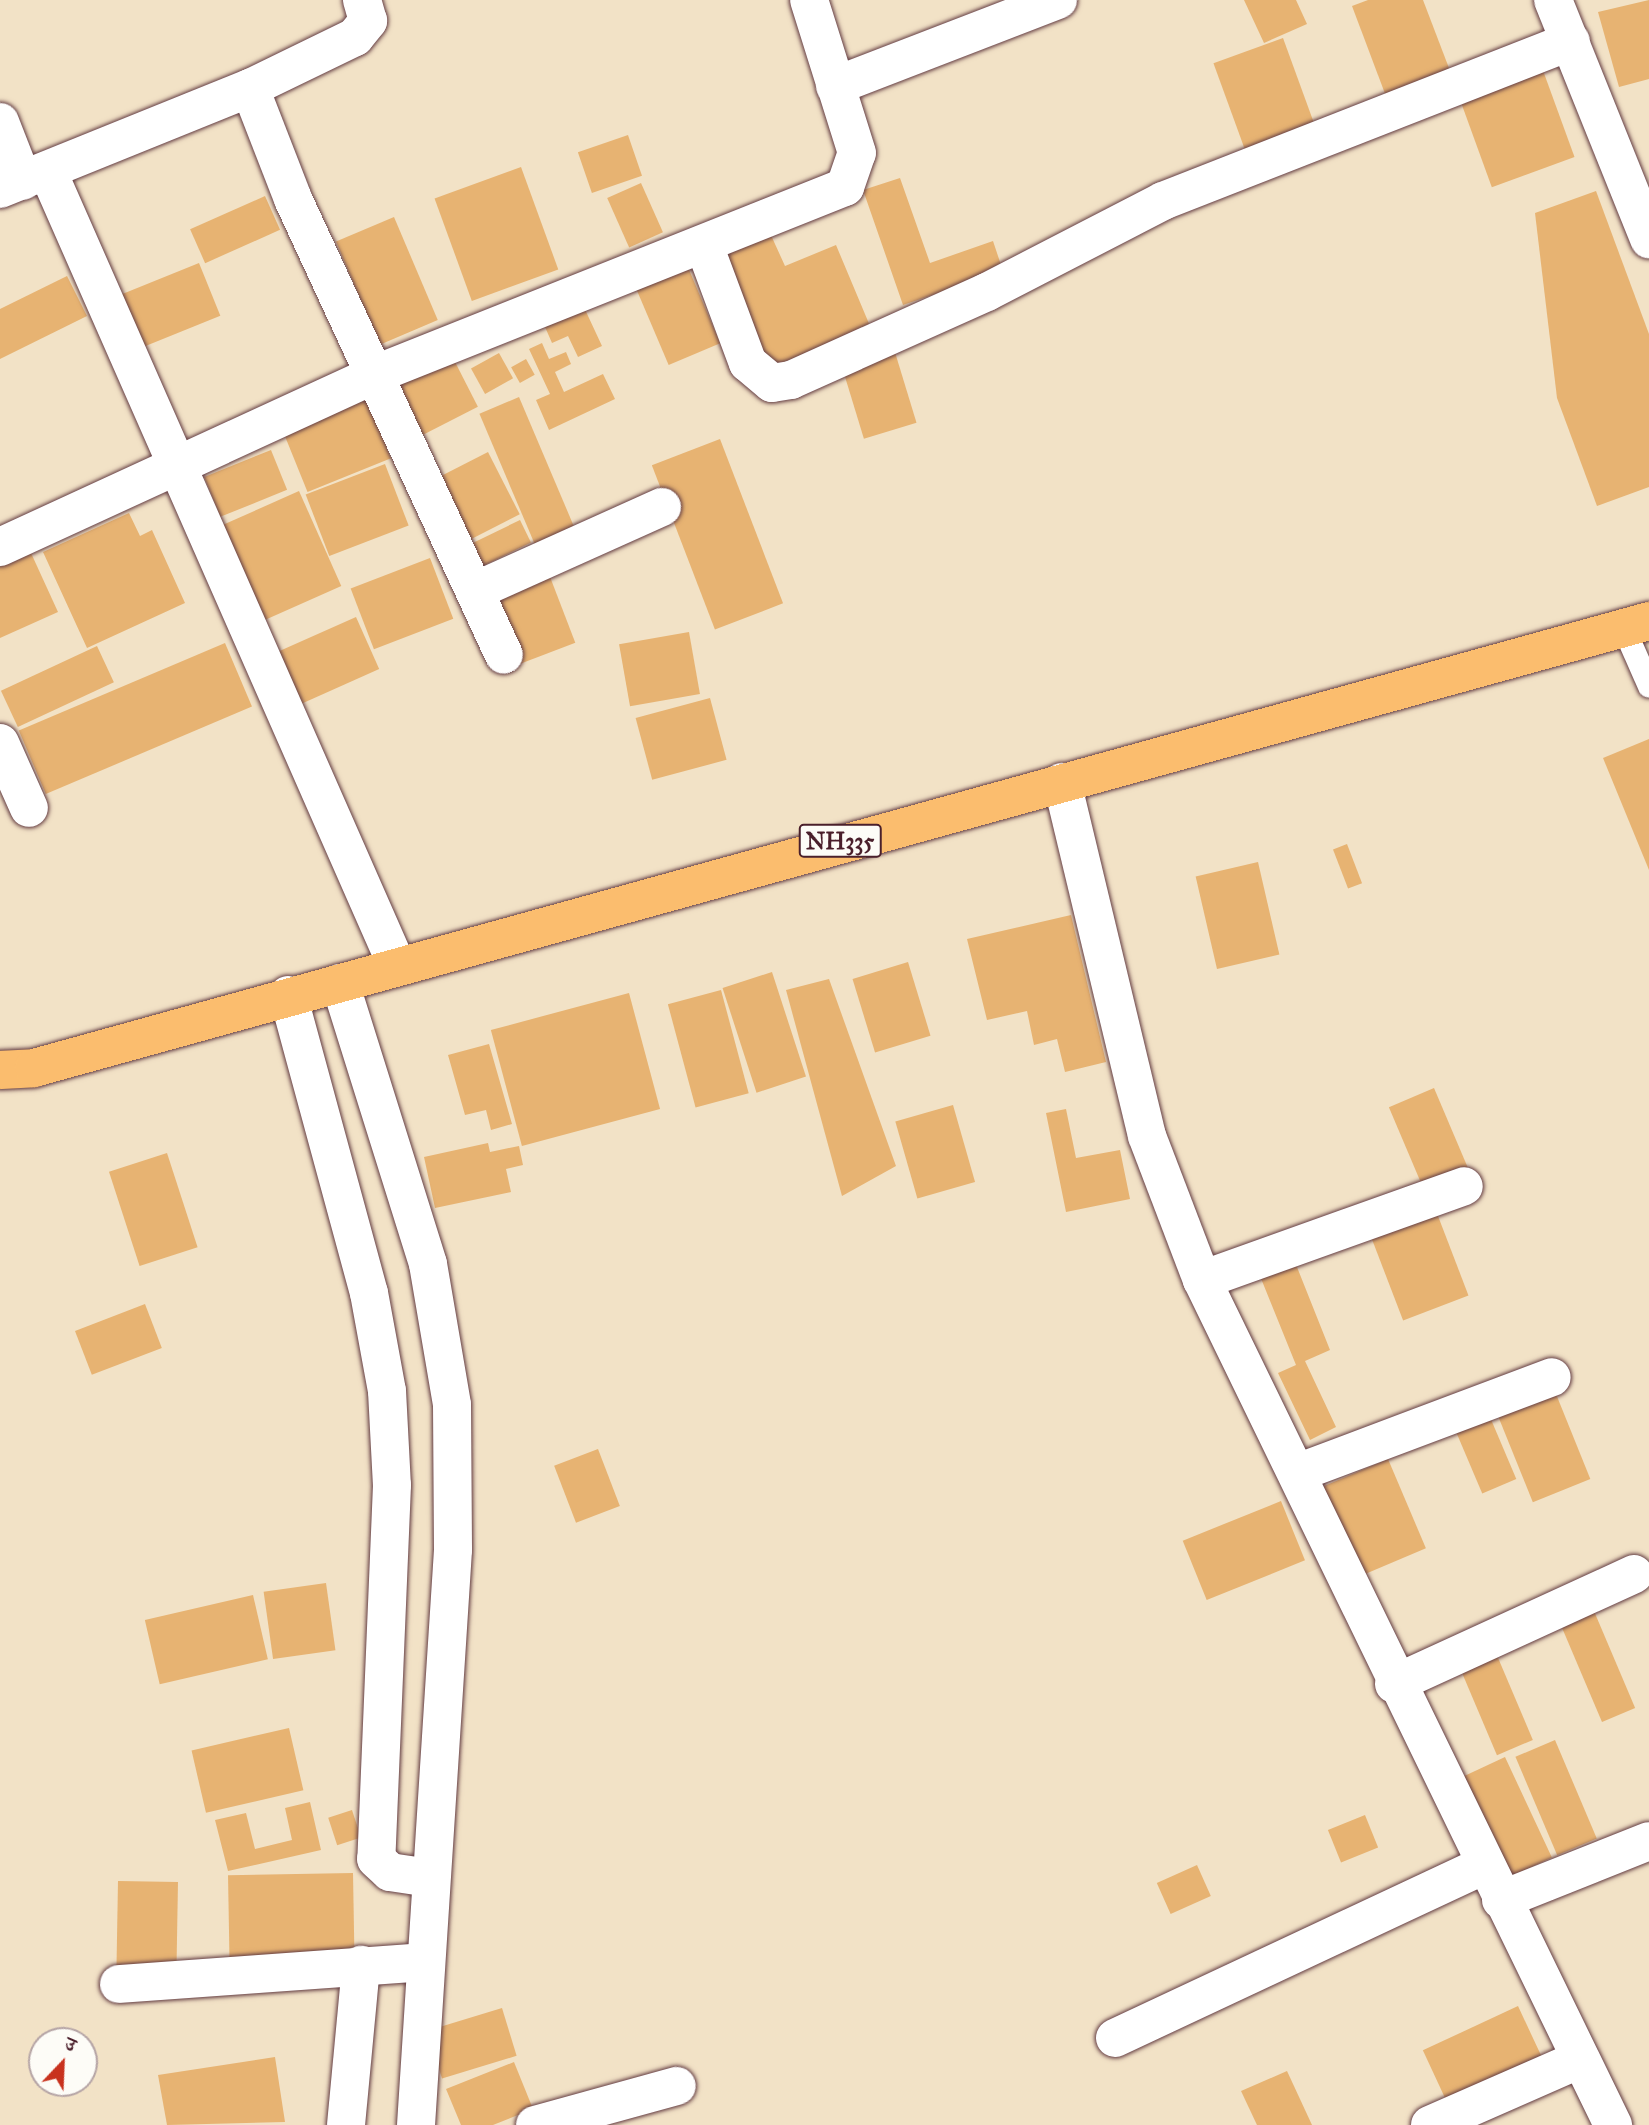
<!DOCTYPE html>
<meta charset="utf-8">
<style>
body{margin:0}
#map{position:relative;width:1649px;height:2125px;overflow:hidden;background:#f2e2c6;font-family:"IM FELL Great Primer","Noto Serif Devanagari",serif}
div>[style]{position:absolute}
.building>*{inset:0;background:#e7b372;transform-origin:0 0}
.roads{filter:drop-shadow(0 0 2px #633c42) drop-shadow(0 0 2px #633c42)}
.lane>*{height:23px;margin:-11.5px;padding:0 11.5px;transform-origin:11.5px;border-radius:11.5px;background:#fff}
.street>*{height:38px;margin:-19px;padding:0 19px;transform-origin:19px;border-radius:19px;background:#fff}
.highway>*{height:38px;margin:-19px;padding:0 19px;transform-origin:19px;border-radius:19px;background:#fbbd6e}
span{translate:-50% -50%;white-space:nowrap;text-align:center;line-height:1.15;-webkit-text-stroke:7px #fdfcf7;paint-order:stroke}
.shield-label span{padding:2px 5px;background:#fdfcf7;border:2px solid;border-radius:5px;-webkit-text-stroke-width:0}
.shield-label{font-size:23px;color:#4a1f2b;font-weight:700}
.north{position:absolute;left:28px;top:2027px;width:70px;height:70px;box-sizing:border-box;background:#fdfcf7;border:2px solid #b5a4a5;border-radius:50%;rotate:23deg;font-size:19px;font-weight:700;line-height:28px;text-align:center;color:#4a1f2b}
.north::after{content:'';display:block;margin:auto;width:24px;height:32px;background:#c8321e;clip-path:polygon(50% 0,100% 100%,50% 72%,0 100%)}
</style>
<div id="map">
<div class="building">
<i style="clip-path:polygon(1244px 0,1296px 0,1307px 24px,1264px 43px)"></i>
<i style="clip-path:polygon(1368px 0,1423px 0,1452px 76px,1387px 99px,1352px 6px)"></i>
<i style="clip-path:polygon(1649px 0,1649px 79px,1619px 87px,1598px 12px)"></i>
<i style="left:1283px;top:38px;width:95px;height:74px;rotate:70deg"></i>
<i style="left:1541px;top:65px;width:98px;height:88px;rotate:70deg"></i>
<i style="left:628px;top:135px;width:43px;height:53px;rotate:71deg"></i>
<i style="left:521px;top:167px;width:109px;height:92px;rotate:70deg"></i>
<i style="clip-path:polygon(900px 178px,930px 263px,993px 241px,1003px 271px,903px 305px,863px 190px)"></i>
<i style="left:641px;top:183px;width:54px;height:37px;rotate:66deg"></i>
<i style="clip-path:polygon(1596px 191px,1649px 334px,1649px 487px,1597px 506px,1557px 398px,1535px 213px)"></i>
<i style="left:265px;top:196px;width:37px;height:82px;rotate:66deg"></i>
<i style="left:394px;top:217px;width:112px;height:63px;rotate:67deg"></i>
<i style="clip-path:polygon(770px 233px,785px 266px,836px 245px,870px 326px,768px 369px,720px 253px)"></i>
<i style="left:199px;top:263px;width:57px;height:94px;rotate:68deg"></i>
<i style="left:687px;top:265px;width:85px;height:56px;rotate:67deg"></i>
<i style="clip-path:polygon(67px 276px,87px 316px,0 359px,0 309px)"></i>
<i style="clip-path:polygon(582px 303px,602px 346px,578px 357px,568px 336px,552px 343px,542px 320px)"></i>
<i style="clip-path:polygon(542px 343px,549px 359px,566px 352px,571px 364px,555px 372px,564px 392px,603px 374px,615px 399px,549px 430px,536px 400px,550px 394px,529px 349px)"></i>
<i style="left:894px;top:349px;width:77px;height:55px;rotate:73deg"></i>
<i style="left:499px;top:353px;width:29px;height:32px;rotate:61deg"></i>
<i style="left:452px;top:356px;width:57px;height:62px;rotate:63deg"></i>
<i style="left:526px;top:359px;width:18px;height:17px;rotate:61deg"></i>
<i style="left:519px;top:397px;width:146px;height:43px;rotate:67deg"></i>
<i style="left:367px;top:399px;width:64px;height:90px;rotate:68deg"></i>
<i style="left:720px;top:439px;width:176px;height:73px;rotate:69deg"></i>
<i style="left:271px;top:450px;width:43px;height:72px;rotate:68deg"></i>
<i style="left:488px;top:452px;width:70px;height:62px;rotate:63deg"></i>
<i style="left:385px;top:464px;width:66px;height:85px;rotate:69deg"></i>
<i style="left:299px;top:491px;width:104px;height:88px;rotate:66deg"></i>
<i style="clip-path:polygon(129px 513px,140px 536px,152px 530px,185px 603px,87px 648px,43px 552px)"></i>
<i style="left:520px;top:520px;width:25px;height:56px;rotate:64deg"></i>
<i style="clip-path:polygon(31px 553px,58px 612px,0 638px,0 567px)"></i>
<i style="left:430px;top:558px;width:65px;height:85px;rotate:69deg"></i>
<i style="left:547px;top:569px;width:79px;height:61px;rotate:69deg"></i>
<i style="left:356px;top:617px;width:57px;height:93px;rotate:66deg"></i>
<i style="left:689px;top:632px;width:63px;height:71px;rotate:80deg"></i>
<i style="left:225px;top:643px;width:69px;height:224px;rotate:67deg"></i>
<i style="left:97px;top:646px;width:40px;height:106px;rotate:65deg"></i>
<i style="left:710px;top:698px;width:64px;height:77px;rotate:75deg"></i>
<i style="clip-path:polygon(1649px 739px,1649px 870px,1603px 758px)"></i>
<i style="left:1347px;top:844px;width:42px;height:15px;rotate:69deg"></i>
<i style="left:1258px;top:862px;width:95px;height:64px;rotate:77deg"></i>
<i style="clip-path:polygon(1071px 915px,1106px 1062px,1065px 1072px,1057px 1039px,1034px 1045px,1027px 1011px,987px 1020px,967px 939px)"></i>
<i style="left:908px;top:962px;width:77px;height:58px;rotate:73deg"></i>
<i style="left:772px;top:972px;width:110px;height:52px;rotate:72deg"></i>
<i style="clip-path:polygon(829px 979px,896px 1166px,842px 1196px,786px 990px)"></i>
<i style="left:721px;top:990px;width:107px;height:55px;rotate:75deg"></i>
<i style="left:629px;top:993px;width:120px;height:143px;rotate:75deg"></i>
<i style="clip-path:polygon(489px 1044px,512px 1124px,491px 1130px,486px 1110px,465px 1115px,448px 1055px)"></i>
<i style="left:1434px;top:1088px;width:91px;height:49px;rotate:67deg"></i>
<i style="left:953px;top:1105px;width:80px;height:60px;rotate:74deg"></i>
<i style="clip-path:polygon(1066px 1109px,1076px 1158px,1120px 1150px,1130px 1199px,1066px 1212px,1046px 1113px)"></i>
<i style="clip-path:polygon(488px 1143px,490px 1152px,519px 1146px,523px 1165px,506px 1169px,511px 1192px,435px 1208px,424px 1157px)"></i>
<i style="left:167px;top:1153px;width:99px;height:61px;rotate:72deg"></i>
<i style="left:1433px;top:1203px;width:99px;height:70px;rotate:69deg"></i>
<i style="clip-path:polygon(1293px 1257px,1330px 1350px,1305px 1361px,1336px 1427px,1310px 1440px,1278px 1373px,1296px 1365px,1258px 1271px)"></i>
<i style="left:145px;top:1304px;width:47px;height:75px;rotate:69deg"></i>
<i style="left:1554px;top:1389px;width:97px;height:62px;rotate:68deg"></i>
<i style="left:1487px;top:1410px;width:75px;height:37px;rotate:67deg"></i>
<i style="left:598px;top:1449px;width:61px;height:47px;rotate:69deg"></i>
<i style="left:1388px;top:1459px;width:97px;height:82px;rotate:67deg"></i>
<i style="left:1281px;top:1501px;width:64px;height:106px;rotate:68deg"></i>
<i style="left:326px;top:1583px;width:68px;height:63px;rotate:82deg"></i>
<i style="left:253px;top:1595px;width:66px;height:111px;rotate:77deg"></i>
<i style="left:1591px;top:1604px;width:113px;height:36px;rotate:67deg"></i>
<i style="left:1493px;top:1646px;width:102px;height:39px;rotate:67deg"></i>
<i style="left:289px;top:1728px;width:64px;height:100px;rotate:77deg"></i>
<i style="left:1555px;top:1740px;width:107px;height:43px;rotate:67deg"></i>
<i style="left:1505px;top:1757px;width:111px;height:49px;rotate:65deg"></i>
<i style="clip-path:polygon(310px 1802px,321px 1850px,228px 1871px,215px 1820px,246px 1813px,255px 1849px,292px 1840px,285px 1808px)"></i>
<i style="left:352px;top:1810px;width:29px;height:25px;rotate:72deg"></i>
<i style="left:1365px;top:1815px;width:35px;height:40px;rotate:68deg"></i>
<i style="left:1197px;top:1865px;width:34px;height:44px;rotate:66deg"></i>
<i style="left:353px;top:1873px;width:84px;height:125px;rotate:89deg"></i>
<i style="left:118px;top:1881px;width:60px;height:86px;rotate:1deg"></i>
<i style="left:1518px;top:2006px;width:55px;height:105px;rotate:65deg"></i>
<i style="left:502px;top:2008px;width:50px;height:78px;rotate:73deg"></i>
<i style="clip-path:polygon(275px 2057px,285px 2122px,167px 2125px,158px 2075px)"></i>
<i style="clip-path:polygon(514px 2062px,533px 2109px,493px 2125px,461px 2125px,446px 2089px)"></i>
<i style="clip-path:polygon(1287px 2071px,1312px 2125px,1257px 2125px,1241px 2091px)"></i>
</div>
<div class="roads">
<div class="lane">
<i style="left:1623px;top:627px;width:64px;rotate:66.2deg"></i>
</div>
<div class="street">
<i style="left:1553px;top:0;width:258px;rotate:68.1deg"></i>
<i style="left:835px;top:86px;width:239px;rotate:-21.1deg"></i>
<i style="left:250px;top:88px;width:119px;rotate:68.8deg"></i>
<i style="left:293px;top:199px;width:502px;rotate:65.17deg"></i>
<i style="left:0;top:122px;width:63px;rotate:68.7deg"></i>
<i style="left:48px;top:172px;width:867px;rotate:66.27deg"></i>
<i style="left:0;top:189px;width:270px;rotate:-22deg"></i>
<i style="left:250px;top:88px;width:117px;rotate:-25.9deg"></i>
<i style="left:355px;top:37px;width:21px;rotate:-51deg"></i>
<i style="left:368px;top:21px;width:22px;rotate:-106deg"></i>
<i style="left:704px;top:245px;width:126px;rotate:69.6deg"></i>
<i style="left:748px;top:363px;width:31px;rotate:40deg"></i>
<i style="left:772px;top:383px;width:19px;rotate:-9deg"></i>
<i style="left:791px;top:380px;width:215px;rotate:-24.2deg"></i>
<i style="left:987px;top:292px;width:198px;rotate:-27.3deg"></i>
<i style="left:1163px;top:201px;width:438px;rotate:-21.4deg"></i>
<i style="left:0;top:547px;width:414px;rotate:-24.7deg"></i>
<i style="left:376px;top:374px;width:505px;rotate:-21.74deg"></i>
<i style="left:845px;top:187px;width:36px;rotate:-71deg"></i>
<i style="left:857px;top:153px;width:160px;rotate:-107.4deg"></i>
<i style="left:475px;top:591px;width:205px;rotate:-24.2deg"></i>
<i style="left:0;top:743px;width:71px;rotate:66deg"></i>
<i style="left:1062px;top:782px;width:364px;rotate:76.5deg"></i>
<i style="left:1147px;top:1136px;width:154px;rotate:69.1deg"></i>
<i style="left:1202px;top:1280px;width:940px;rotate:64.06deg"></i>
<i style="left:340px;top:983px;width:294px;rotate:72.6deg"></i>
<i style="left:428px;top:1264px;width:143px;rotate:80.3deg"></i>
<i style="left:452px;top:1405px;width:145px;rotate:89.6deg"></i>
<i style="left:453px;top:1550px;width:576px;rotate:93.68deg"></i>
<i style="left:288px;top:995px;width:309px;rotate:74.8deg"></i>
<i style="left:369px;top:1293px;width:100px;rotate:79.6deg"></i>
<i style="left:387px;top:1391px;width:94px;rotate:87deg"></i>
<i style="left:392px;top:1485px;width:374px;rotate:92.4deg"></i>
<i style="left:376px;top:1859px;width:19px;rotate:43deg"></i>
<i style="left:390px;top:1872px;width:40px;rotate:8.5deg"></i>
<i style="left:1202px;top:1280px;width:278px;rotate:-19.7deg"></i>
<i style="left:1297px;top:1473px;width:272px;rotate:-20.6deg"></i>
<i style="left:1394px;top:1684px;width:264px;rotate:-24.6deg"></i>
<i style="left:1501px;top:1900px;width:159px;rotate:-21.7deg"></i>
<i style="left:119px;top:1984px;width:306px;rotate:-4.1deg"></i>
<i style="left:1115px;top:2038px;width:408px;rotate:-25.1deg"></i>
<i style="left:346px;top:2125px;width:161px;rotate:-84.6deg"></i>
<i style="left:535px;top:2125px;width:147px;rotate:-15.4deg"></i>
<i style="left:1430px;top:2125px;width:164px;rotate:-23.7deg"></i>
</div>
<div class="highway">
<i style="left:0;top:1070px;width:34px;rotate:-3deg"></i>
<i style="left:34px;top:1068px;width:1676px;rotate:-15.47deg"></i>
</div>
</div>
<div class="shield-label">
<span style="left:840px;top:841px">NH335</span>
</div>
<div class="north">उ</div>
</div>
